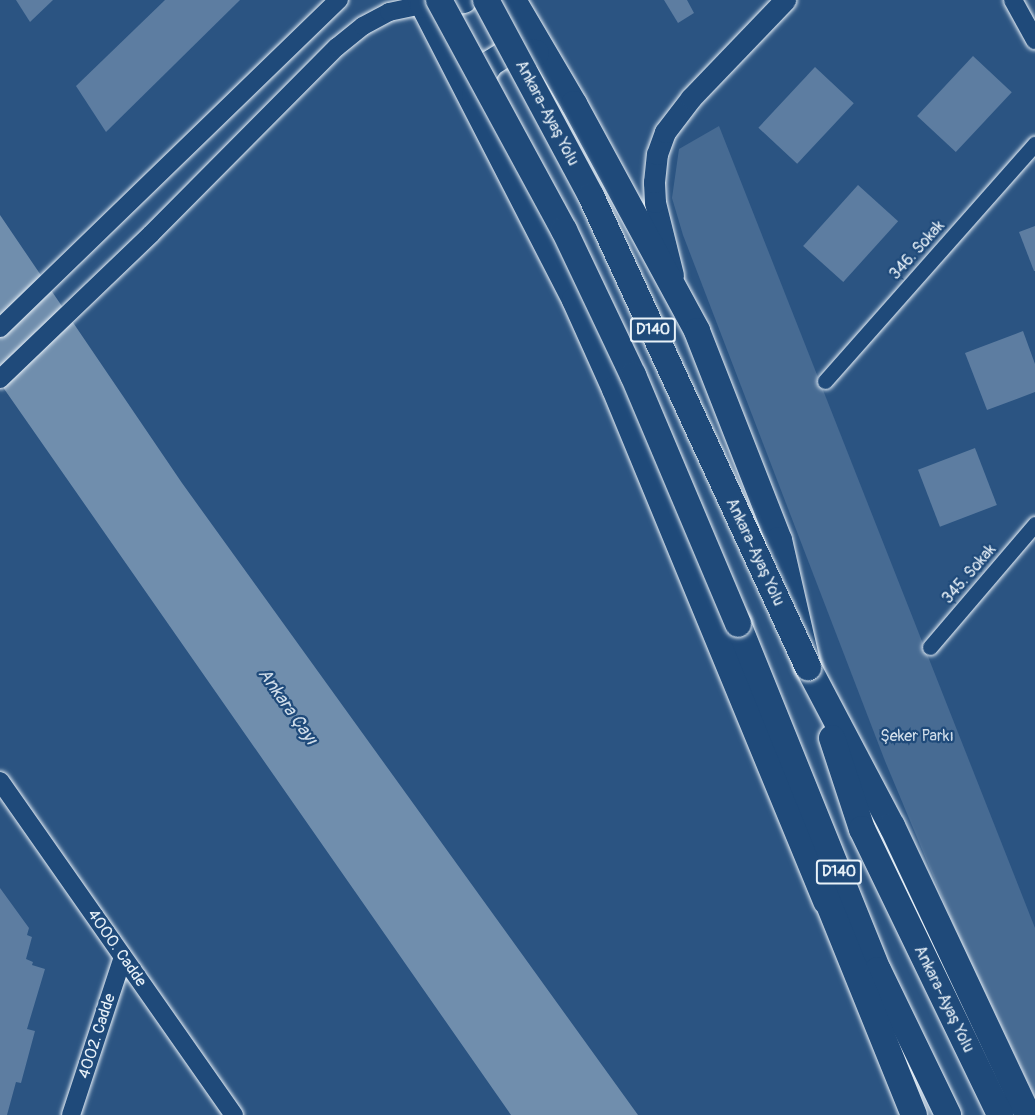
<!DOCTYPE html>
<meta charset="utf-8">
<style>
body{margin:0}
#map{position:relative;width:1035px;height:1115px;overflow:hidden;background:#2b5482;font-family:Pangolin,sans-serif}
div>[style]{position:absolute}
.green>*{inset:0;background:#476b93}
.water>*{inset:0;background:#708ead}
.building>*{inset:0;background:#5d7da1;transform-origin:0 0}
.roads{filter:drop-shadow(0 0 2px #e8f1f8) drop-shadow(0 0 2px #e8f1f8)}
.minor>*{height:15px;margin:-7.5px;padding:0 7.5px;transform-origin:7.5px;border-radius:7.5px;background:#1f4a7a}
.tertiary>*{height:18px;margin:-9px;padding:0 9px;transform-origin:9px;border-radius:9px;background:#1f4a7a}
.secondary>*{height:21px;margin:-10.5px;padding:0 10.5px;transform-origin:10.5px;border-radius:10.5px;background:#1f4a7a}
.trunk>*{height:26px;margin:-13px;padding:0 13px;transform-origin:13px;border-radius:13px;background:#1f4a7a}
.bridges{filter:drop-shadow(0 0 2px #e8f1f8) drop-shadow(0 0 2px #e8f1f8)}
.trunk-bridge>*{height:26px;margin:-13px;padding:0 13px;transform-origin:13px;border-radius:13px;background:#1f4a7a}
span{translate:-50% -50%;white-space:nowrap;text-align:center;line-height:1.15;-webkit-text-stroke:4.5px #1f4a7a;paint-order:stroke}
.shield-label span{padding:2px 4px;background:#1f4a7a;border:2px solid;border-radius:4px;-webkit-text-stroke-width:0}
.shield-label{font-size:15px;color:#e8f1f8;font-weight:700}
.street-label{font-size:16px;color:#e8f1f8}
.park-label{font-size:16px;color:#d0dde9}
.water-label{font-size:18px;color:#d0dde9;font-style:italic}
</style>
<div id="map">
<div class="green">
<i style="clip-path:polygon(719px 126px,1035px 928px,1035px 1097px,960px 940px,885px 761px,683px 235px,672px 198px,679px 149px)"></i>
</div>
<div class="water">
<i style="clip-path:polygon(0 215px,182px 483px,638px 1115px,511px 1115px,0 383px)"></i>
</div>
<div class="building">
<i style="clip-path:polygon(16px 0,53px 0,30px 22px)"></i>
<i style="clip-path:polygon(165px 0,240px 0,106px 132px,76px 86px)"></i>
<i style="clip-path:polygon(664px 0,687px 0,694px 13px,678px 23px)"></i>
<i style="left:973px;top:56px;width:53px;height:82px;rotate:43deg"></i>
<i style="left:815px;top:67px;width:53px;height:83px;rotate:43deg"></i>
<i style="left:858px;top:185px;width:54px;height:82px;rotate:42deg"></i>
<i style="clip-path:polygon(1035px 226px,1035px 271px,1034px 271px,1019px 232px)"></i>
<i style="clip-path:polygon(1023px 331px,1035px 364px,1035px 392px,987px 410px,965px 353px)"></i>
<i style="left:975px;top:448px;width:61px;height:61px;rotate:69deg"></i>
<i style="clip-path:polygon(0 888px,29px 928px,27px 935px,32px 937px,26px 959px,33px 962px,32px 965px,45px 969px,27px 1029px,35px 1031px,21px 1083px,16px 1082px,7px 1115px,0 1115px)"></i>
</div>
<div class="roads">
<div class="minor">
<i style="left:825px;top:381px;width:317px;rotate:-48.5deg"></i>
<i style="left:930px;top:647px;width:162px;rotate:-49.5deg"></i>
</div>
<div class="tertiary">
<i style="left:1013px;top:0;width:46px;rotate:61.2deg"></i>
<i style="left:0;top:328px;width:472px;rotate:-44.1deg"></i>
<i style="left:0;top:379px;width:209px;rotate:-43.8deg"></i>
<i style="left:151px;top:234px;width:264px;rotate:-45.2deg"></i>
<i style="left:337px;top:47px;width:33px;rotate:-39deg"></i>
<i style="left:363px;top:26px;width:30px;rotate:-28deg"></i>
<i style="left:389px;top:12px;width:35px;rotate:-12deg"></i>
<i style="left:0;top:781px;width:408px;rotate:55deg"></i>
<i style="left:71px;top:1115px;width:166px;rotate:-71.8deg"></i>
</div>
<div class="secondary">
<i style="left:673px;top:275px;width:75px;rotate:-103.9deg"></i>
<i style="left:655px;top:202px;width:20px;rotate:-93deg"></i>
<i style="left:654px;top:182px;width:28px;rotate:-84deg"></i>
<i style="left:657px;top:154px;width:23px;rotate:-70deg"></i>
<i style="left:665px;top:132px;width:43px;rotate:-52.6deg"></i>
<i style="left:691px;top:98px;width:136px;rotate:-46.2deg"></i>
</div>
<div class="trunk">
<i style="left:421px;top:0;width:337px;rotate:62.8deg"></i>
<i style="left:575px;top:300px;width:98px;rotate:65.8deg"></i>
<i style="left:615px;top:389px;width:554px;rotate:67.6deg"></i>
<i style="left:513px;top:0;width:121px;rotate:59.6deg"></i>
<i style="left:574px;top:104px;width:258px;rotate:61.5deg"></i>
<i style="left:697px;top:331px;width:225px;rotate:68.6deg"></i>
<i style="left:779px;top:540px;width:130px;rotate:77.1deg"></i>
<i style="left:808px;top:667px;width:180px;rotate:62.2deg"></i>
<i style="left:892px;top:826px;width:319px;rotate:64.8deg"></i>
<i style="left:423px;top:5px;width:41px;rotate:-7deg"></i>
<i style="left:475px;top:97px;width:15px;rotate:-79deg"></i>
<i style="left:478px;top:82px;width:23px;rotate:-56deg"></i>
<i style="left:491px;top:63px;width:15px;rotate:-32deg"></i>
<i style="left:504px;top:55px;width:15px;rotate:-16deg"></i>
<i style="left:518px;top:51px;width:18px;rotate:6deg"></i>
<i style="left:738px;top:624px;width:373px;rotate:68deg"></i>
<i style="left:878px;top:970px;width:161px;rotate:64.2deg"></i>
<i style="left:832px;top:738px;width:96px;rotate:71.8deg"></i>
<i style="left:862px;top:829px;width:318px;rotate:64.2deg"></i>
<i style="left:821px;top:885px;width:248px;rotate:68deg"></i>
</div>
</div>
<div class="bridges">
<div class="trunk-bridge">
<i style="left:439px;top:0;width:262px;rotate:61.5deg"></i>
<i style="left:564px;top:230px;width:161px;rotate:64.6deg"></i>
<i style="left:633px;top:375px;width:270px;rotate:67.1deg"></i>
<i style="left:486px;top:0;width:222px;rotate:61.8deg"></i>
<i style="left:591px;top:196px;width:519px;rotate:65.26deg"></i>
</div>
</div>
<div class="shield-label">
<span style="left:653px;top:330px">D140</span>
<span style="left:839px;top:872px">D140</span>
</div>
<div class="street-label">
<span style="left:547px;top:113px;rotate:62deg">Ankara-Ayaş Yolu</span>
<span style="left:917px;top:250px;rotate:-48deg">346. Sokak</span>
<span style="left:755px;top:552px;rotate:65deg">Ankara-Ayaş Yolu</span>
<span style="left:969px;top:574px;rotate:-49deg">345. Sokak</span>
<span style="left:117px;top:948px;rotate:55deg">4000. Cadde</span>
<span style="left:944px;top:999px;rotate:64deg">Ankara-Ayaş Yolu</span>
<span style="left:97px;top:1036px;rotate:-72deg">4002. Cadde</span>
</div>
<div class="park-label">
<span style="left:917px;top:736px">Şeker Parkı</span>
</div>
<div class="water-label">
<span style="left:287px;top:707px;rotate:55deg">Ankara Çayı</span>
</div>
</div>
